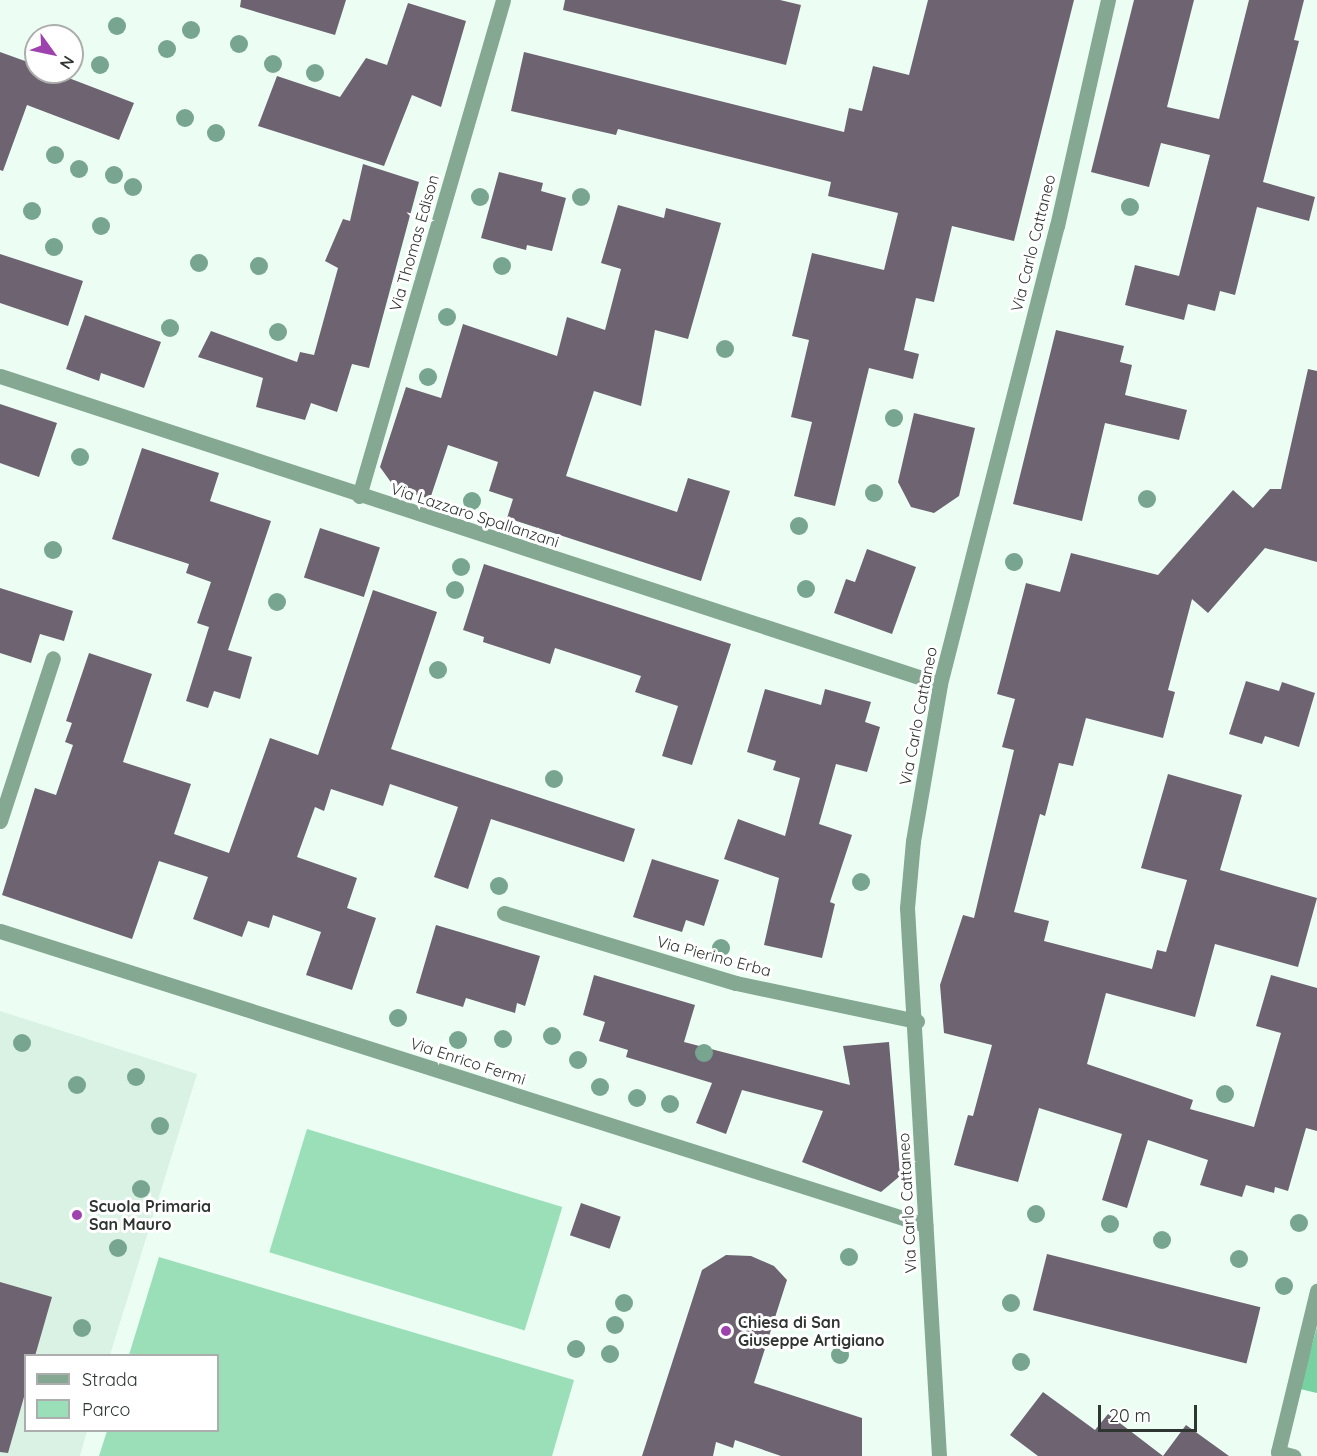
<!DOCTYPE html>
<style>
body{margin:0}
#map{position:relative;width:1317px;height:1456px;overflow:hidden;background:#ecfef3;font-family:Quicksand,sans-serif}
div>[style]{position:absolute}
.built>*{inset:0;background:#daf2e3}
.green>*{inset:0;background:#9adfb8;transform-origin:0 0}
.forest>*{inset:0;background:#77d1a0}
.building>*{inset:0;background:#6e6370;transform-origin:0 0}
.service>*{height:15px;margin:-7.5px;padding:0 7.5px;transform-origin:7.5px;border-radius:7.5px;background:#84a892}
.minor>*{height:15px;margin:-7.5px;padding:0 7.5px;transform-origin:7.5px;border-radius:7.5px;background:#84a892}
.tertiary>*{height:15px;margin:-7.5px;padding:0 7.5px;transform-origin:7.5px;border-radius:7.5px;background:#84a892}
.trees>*{width:18px;height:18px;margin:-9px;border-radius:50%;background:#78a58f}
.dots>*{width:16px;height:16px;translate:-50% -50%;box-sizing:border-box;border:3px solid #fff;border-radius:50%}
span{translate:-50% -50%;white-space:nowrap;text-align:center;line-height:1.15;-webkit-text-stroke:6px #fff;paint-order:stroke}
.street-label{font-size:16px;color:#2f3531}
.poi-label{font-size:16px;color:#2f3531;font-weight:700}
.left{translate:0 -50%;text-align:left}
.legend{position:absolute;left:24px;top:1354px;width:195px;height:78px;box-sizing:border-box;background:#fff;border:2px solid #acaead;margin:0;padding:8px 10px;list-style:none;font-size:18px;color:#2f3531}
.legend li{display:flex;align-items:center;gap:12px;height:30px}
.legend b{width:30px;border:2px solid #acaead}
.north{position:absolute;left:24px;top:24px;width:60px;height:60px;box-sizing:border-box;background:#fff;border:2px solid #acaead;border-radius:50%;rotate:123deg;font-size:16px;font-weight:700;line-height:24px;text-align:center;color:#2f3531}
.north::after{content:'';display:block;margin:auto;width:21px;height:27px;background:#9e43ae;clip-path:polygon(50% 0,100% 100%,50% 72%,0 100%)}
.scale{position:absolute;left:1098px;top:1405px;width:99px;height:27px;box-sizing:border-box;border:3px solid #2f3531;border-top:0;padding-left:8px;font-size:18px;line-height:21px;white-space:nowrap;color:#2f3531;-webkit-text-stroke:4px #fff;paint-order:stroke}
</style>
<div id="map">
<div class="built">
<i style="clip-path:polygon(0 1011px,197px 1074px,110px 1355px,26px 1356px,26px 1430px,87px 1431px,80px 1456px,0 1456px)"></i>
</div>
<div class="green">
<i style="left:307px;top:1129px;width:267px;height:129px;rotate:17deg"></i>
<i style="clip-path:polygon(159px 1257px,574px 1380px,552px 1456px,99px 1456px,107px 1431px,218px 1430px,218px 1356px,129px 1355px)"></i>
</div>
<div class="forest">
<i style="clip-path:polygon(1317px 1327px,1317px 1393px,1300px 1389px)"></i>
</div>
<div class="building">
<i style="clip-path:polygon(241px 0,346px 0,335px 35px,240px 7px)"></i>
<i style="clip-path:polygon(565px 0,780px 0,801px 5px,786px 65px,563px 10px)"></i>
<i style="clip-path:polygon(928px 0,1074px 0,1014px 241px,952px 226px,934px 302px,916px 298px,904px 350px,919px 354px,913px 379px,869px 368px,835px 506px,794px 496px,812px 422px,791px 417px,809px 340px,792px 336px,812px 253px,884px 270px,898px 213px,828px 196px,831px 182px,618px 129px,616px 135px,511px 111px,524px 52px,844px 132px,849px 108px,862px 111px,873px 66px,909px 75px)"></i>
<i style="clip-path:polygon(1134px 0,1194px 0,1167px 107px,1219px 119px,1249px 0,1304px 0,1294px 40px,1299px 41px,1263px 182px,1315px 197px,1309px 221px,1257px 207px,1235px 295px,1220px 291px,1215px 311px,1188px 304px,1184px 320px,1125px 305px,1135px 265px,1179px 276px,1210px 155px,1161px 143px,1149px 187px,1091px 172px)"></i>
<i style="clip-path:polygon(408px 3px,466px 21px,441px 107px,412px 95px,384px 166px,258px 126px,277px 76px,340px 97px,366px 58px,387px 65px)"></i>
<i style="clip-path:polygon(0 52px,36px 65px,36px 72px,53px 72px,134px 103px,119px 140px,27px 105px,3px 171px,0 170px)"></i>
<i style="clip-path:polygon(363px 164px,419px 182px,369px 368px,352px 364px,337px 412px,311px 403px,305px 420px,256px 407px,263px 378px,198px 357px,211px 331px,297px 362px,300px 352px,314px 355px,338px 268px,325px 261px,343px 219px,350px 221px)"></i>
<i style="clip-path:polygon(499px 172px,543px 183px,541px 191px,566px 198px,552px 251px,527px 245px,526px 250px,481px 238px)"></i>
<i style="clip-path:polygon(618px 205px,664px 218px,666px 208px,721px 223px,688px 339px,655px 330px,641px 406px,594px 391px,566px 476px,677px 512px,688px 478px,730px 491px,701px 581px,507px 518px,513px 499px,489px 491px,498px 462px,448px 445px,430px 499px,395px 488px,380px 467px,406px 387px,441px 398px,463px 324px,557px 356px,567px 317px,605px 330px,621px 269px,601px 263px)"></i>
<i style="clip-path:polygon(0 254px,83px 281px,68px 326px,0 303px)"></i>
<i style="clip-path:polygon(85px 315px,161px 342px,144px 388px,101px 373px,99px 381px,66px 369px)"></i>
<i style="clip-path:polygon(1056px 330px,1124px 346px,1120px 362px,1132px 365px,1125px 395px,1187px 410px,1179px 440px,1105px 423px,1082px 521px,1013px 504px)"></i>
<i style="clip-path:polygon(1308px 369px,1317px 371px,1317px 562px,1265px 548px,1208px 613px,1192px 599px,1168px 690px,1175px 692px,1163px 738px,1086px 718px,1073px 766px,1059px 763px,1045px 816px,1040px 814px,1014px 912px,1049px 921px,1044px 941px,1152px 969px,1157px 950px,1166px 952px,1187px 880px,1141px 868px,1168px 774px,1242px 795px,1220px 870px,1317px 898px,1298px 967px,1215px 944px,1195px 1017px,1106px 993px,1087px 1064px,1193px 1100px,1190px 1109px,1254px 1127px,1281px 1033px,1256px 1026px,1271px 975px,1317px 988px,1317px 1131px,1306px 1128px,1288px 1191px,1275px 1187px,1274px 1193px,1246px 1185px,1242px 1197px,1200px 1185px,1208px 1160px,1148px 1140px,1127px 1208px,1102px 1200px,1122px 1134px,1039px 1108px,1018px 1182px,954px 1165px,968px 1115px,973px 1116px,992px 1045px,944px 1033px,940px 985px,963px 915px,974px 918px,1014px 750px,1002px 747px,1015px 699px,997px 694px,1026px 583px,1060px 592px,1071px 553px,1158px 575px,1233px 490px,1253px 508px,1270px 489px,1281px 489px)"></i>
<i style="clip-path:polygon(0 404px,57px 423px,39px 477px,0 463px)"></i>
<i style="clip-path:polygon(914px 413px,975px 428px,959px 496px,934px 513px,911px 507px,898px 482px)"></i>
<i style="clip-path:polygon(142px 448px,219px 473px,210px 501px,271px 521px,228px 650px,252px 657px,240px 699px,214px 691px,208px 708px,186px 701px,209px 627px,197px 623px,211px 582px,186px 573px,189px 564px,112px 539px)"></i>
<i style="left:320px;top:528px;width:63px;height:52px;rotate:18deg"></i>
<i style="clip-path:polygon(867px 549px,916px 567px,892px 634px,834px 613px,846px 579px,855px 582px)"></i>
<i style="clip-path:polygon(484px 564px,731px 644px,692px 765px,662px 756px,678px 706px,635px 692px,641px 676px,555px 648px,550px 664px,483px 642px,484px 637px,463px 630px)"></i>
<i style="clip-path:polygon(0 588px,73px 611px,64px 641px,40px 634px,31px 663px,0 653px)"></i>
<i style="clip-path:polygon(373px 590px,437px 612px,391px 749px,635px 829px,624px 862px,491px 819px,468px 889px,434px 877px,458px 807px,390px 784px,383px 806px,331px 789px,324px 811px,315px 807px,297px 857px,357px 878px,347px 908px,376px 918px,352px 990px,306px 975px,321px 932px,273px 915px,269px 928px,248px 921px,242px 937px,193px 919px,208px 877px,159px 861px,132px 939px,2px 895px,35px 788px,56px 795px,73px 745px,65px 742px,72px 723px,66px 721px,89px 653px,152px 674px,123px 762px,191px 784px,174px 834px,229px 853px,270px 738px,318px 755px)"></i>
<i style="clip-path:polygon(1246px 681px,1279px 691px,1282px 682px,1315px 693px,1299px 747px,1265px 736px,1262px 744px,1229px 734px)"></i>
<i style="clip-path:polygon(765px 689px,821px 705px,825px 689px,871px 702px,865px 722px,880px 727px,867px 772px,836px 764px,819px 824px,852px 835px,830px 902px,835px 904px,822px 958px,764px 945px,779px 878px,724px 859px,738px 819px,785px 836px,800px 778px,773px 770px,776px 761px,747px 752px)"></i>
<i style="clip-path:polygon(652px 859px,719px 880px,704px 926px,686px 920px,682px 932px,633px 917px)"></i>
<i style="clip-path:polygon(436px 925px,540px 956px,525px 1006px,517px 1003px,515px 1013px,466px 998px,463px 1007px,416px 993px)"></i>
<i style="clip-path:polygon(594px 975px,695px 1005px,684px 1042px,850px 1085px,843px 1046px,889px 1042px,900px 1176px,881px 1192px,802px 1162px,823px 1111px,742px 1090px,726px 1134px,696px 1123px,712px 1083px,626px 1057px,628px 1050px,599px 1041px,605px 1022px,583px 1015px)"></i>
<i style="left:581px;top:1203px;width:42px;height:34px;rotate:19deg"></i>
<i style="left:1047px;top:1254px;width:220px;height:58px;rotate:14deg"></i>
<i style="clip-path:polygon(726px 1255px,751px 1256px,774px 1266px,787px 1280px,754px 1383px,862px 1418px,862px 1456px,781px 1456px,735px 1440px,733px 1448px,716px 1442px,713px 1456px,642px 1456px,702px 1270px)"></i>
<i style="clip-path:polygon(0 1282px,52px 1297px,35px 1356px,26px 1356px,26px 1390px,8px 1453px,0 1452px)"></i>
<i style="clip-path:polygon(1043px 1392px,1095px 1430px,1108px 1414px,1163px 1456px,1186px 1425px,1229px 1456px,1038px 1456px,1010px 1435px)"></i>
</div>
<div class="service">
<i style="left:1278px;top:1452px;width:16px;rotate:15deg"></i>
</div>
<div class="minor">
<i style="left:0;top:376px;width:989px;rotate:18.14deg"></i>
<i style="left:359px;top:496px;width:516px;rotate:-73.81deg"></i>
<i style="left:0;top:821px;width:171px;rotate:-72deg"></i>
<i style="left:504px;top:913px;width:242px;rotate:16.8deg"></i>
<i style="left:736px;top:983px;width:185px;rotate:11.9deg"></i>
<i style="left:0;top:931px;width:971px;rotate:17.63deg"></i>
<i style="left:1278px;top:1452px;width:166px;rotate:-76.4deg"></i>
</div>
<div class="tertiary">
<i style="left:939px;top:1456px;width:549px;rotate:-93.34deg"></i>
<i style="left:907px;top:908px;width:67px;rotate:-84.9deg"></i>
<i style="left:913px;top:841px;width:159px;rotate:-80.2deg"></i>
<i style="left:940px;top:684px;width:473px;rotate:-75.7deg"></i>
<i style="left:1057px;top:226px;width:232px;rotate:-77.3deg"></i>
</div>
<div class="trees">
<i style="left:117px;top:26px"></i>
<i style="left:191px;top:30px"></i>
<i style="left:239px;top:44px"></i>
<i style="left:167px;top:49px"></i>
<i style="left:273px;top:64px"></i>
<i style="left:100px;top:65px"></i>
<i style="left:315px;top:73px"></i>
<i style="left:185px;top:118px"></i>
<i style="left:216px;top:133px"></i>
<i style="left:55px;top:155px"></i>
<i style="left:79px;top:169px"></i>
<i style="left:114px;top:175px"></i>
<i style="left:133px;top:187px"></i>
<i style="left:480px;top:197px"></i>
<i style="left:581px;top:197px"></i>
<i style="left:1130px;top:207px"></i>
<i style="left:32px;top:211px"></i>
<i style="left:101px;top:226px"></i>
<i style="left:54px;top:247px"></i>
<i style="left:199px;top:263px"></i>
<i style="left:259px;top:266px"></i>
<i style="left:502px;top:266px"></i>
<i style="left:447px;top:317px"></i>
<i style="left:170px;top:328px"></i>
<i style="left:278px;top:332px"></i>
<i style="left:725px;top:349px"></i>
<i style="left:428px;top:377px"></i>
<i style="left:894px;top:418px"></i>
<i style="left:80px;top:457px"></i>
<i style="left:874px;top:493px"></i>
<i style="left:1147px;top:499px"></i>
<i style="left:472px;top:501px"></i>
<i style="left:799px;top:526px"></i>
<i style="left:53px;top:550px"></i>
<i style="left:1014px;top:562px"></i>
<i style="left:461px;top:567px"></i>
<i style="left:806px;top:589px"></i>
<i style="left:455px;top:590px"></i>
<i style="left:277px;top:602px"></i>
<i style="left:438px;top:670px"></i>
<i style="left:554px;top:779px"></i>
<i style="left:861px;top:882px"></i>
<i style="left:499px;top:886px"></i>
<i style="left:721px;top:948px"></i>
<i style="left:398px;top:1018px"></i>
<i style="left:552px;top:1036px"></i>
<i style="left:503px;top:1039px"></i>
<i style="left:458px;top:1040px"></i>
<i style="left:22px;top:1043px"></i>
<i style="left:704px;top:1053px"></i>
<i style="left:578px;top:1060px"></i>
<i style="left:136px;top:1077px"></i>
<i style="left:77px;top:1085px"></i>
<i style="left:600px;top:1087px"></i>
<i style="left:1225px;top:1094px"></i>
<i style="left:637px;top:1098px"></i>
<i style="left:670px;top:1104px"></i>
<i style="left:160px;top:1126px"></i>
<i style="left:141px;top:1189px"></i>
<i style="left:1036px;top:1214px"></i>
<i style="left:1299px;top:1223px"></i>
<i style="left:1110px;top:1224px"></i>
<i style="left:1162px;top:1240px"></i>
<i style="left:118px;top:1248px"></i>
<i style="left:849px;top:1257px"></i>
<i style="left:1239px;top:1259px"></i>
<i style="left:1284px;top:1286px"></i>
<i style="left:624px;top:1303px"></i>
<i style="left:1011px;top:1303px"></i>
<i style="left:615px;top:1325px"></i>
<i style="left:82px;top:1328px"></i>
<i style="left:576px;top:1349px"></i>
<i style="left:610px;top:1354px"></i>
<i style="left:840px;top:1355px"></i>
<i style="left:1021px;top:1362px"></i>
</div>
<div class="dots">
<i style="left:77px;top:1215px;background:#9e43ae"></i>
<i style="left:726px;top:1331px;background:#9e43ae"></i>
</div>
<div class="street-label">
<span style="left:414px;top:243px;rotate:-74deg">Via Thomas Edison</span>
<span style="left:1033px;top:243px;rotate:-76deg">Via Carlo Cattaneo</span>
<span style="left:475px;top:515px;rotate:18deg">Via Lazzaro Spallanzani</span>
<span style="left:918px;top:716px;rotate:-79deg">Via Carlo Cattaneo</span>
<span style="left:714px;top:956px;rotate:15deg">Via Pierino Erba</span>
<span style="left:468px;top:1061px;rotate:18deg">Via Enrico Fermi</span>
<span style="left:907px;top:1203px;rotate:-93deg">Via Carlo Cattaneo</span>
</div>
<div class="poi-label">
<span class="left" style="left:89px;top:1215px">Scuola Primaria<br>San Mauro</span>
<span class="left" style="left:738px;top:1331px">Chiesa di San<br>Giuseppe Artigiano</span>
</div>
<ul class="legend">
<li><b style="height:8px;background:#84a892"></b>Strada</li>
<li><b style="height:16px;background:#9adfb8"></b>Parco</li>
</ul>
<div class="north">N</div>
<div class="scale">20 m</div>
</div>
